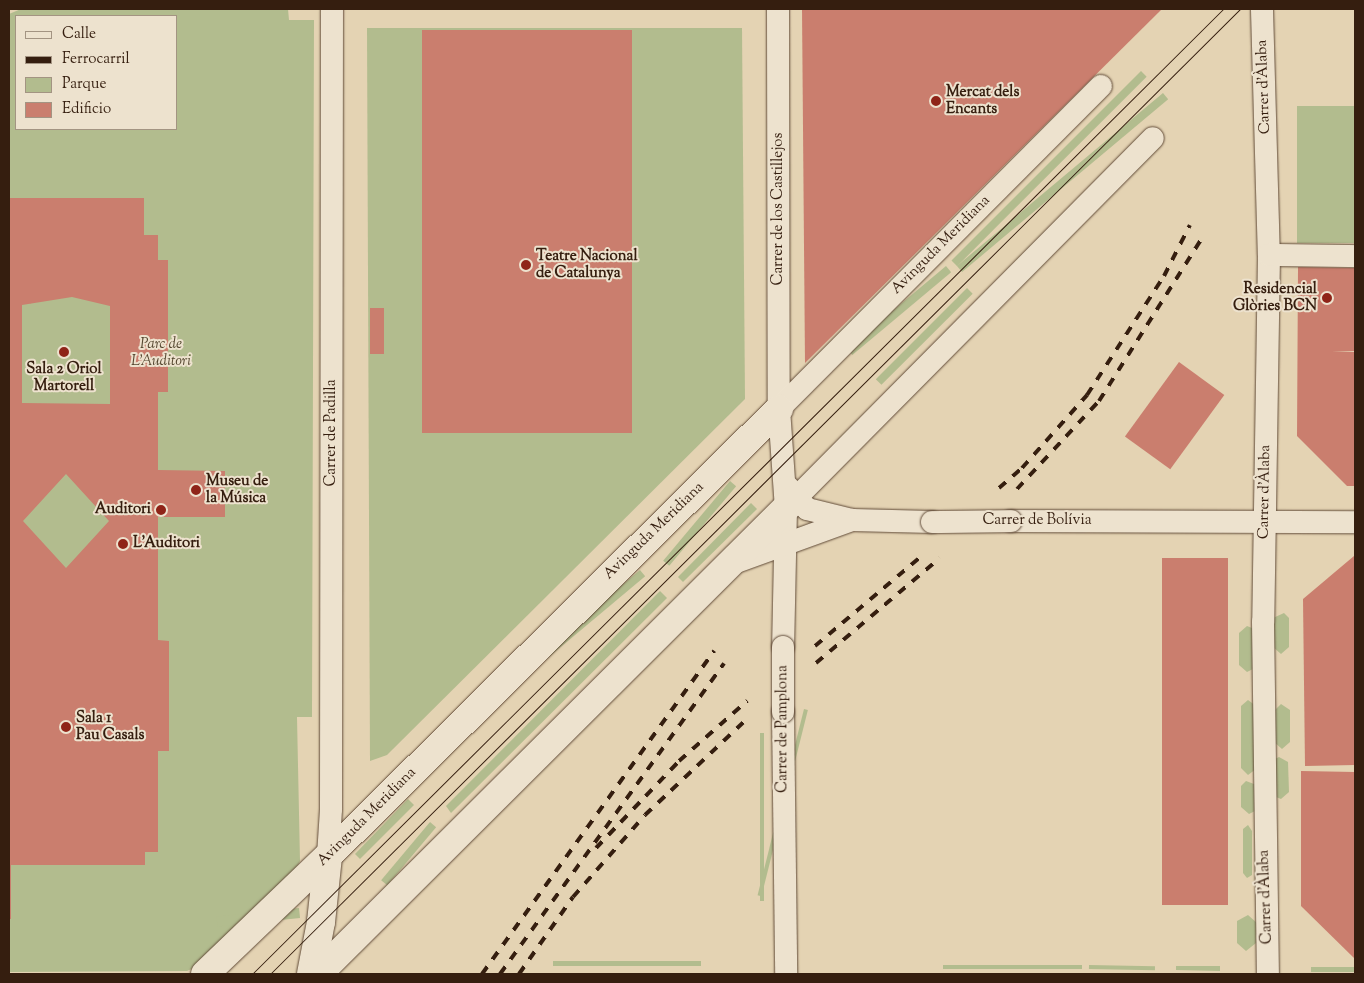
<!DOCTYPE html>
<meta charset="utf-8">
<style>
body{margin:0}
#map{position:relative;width:1364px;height:983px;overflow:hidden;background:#e4d3b3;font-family:"Sorts Mill Goudy",serif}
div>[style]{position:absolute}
.green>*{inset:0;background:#b2bc8e;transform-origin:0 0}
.building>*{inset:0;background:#ca7e6e;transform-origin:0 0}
.roads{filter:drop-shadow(0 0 1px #614b38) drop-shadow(0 0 1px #614b38)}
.street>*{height:22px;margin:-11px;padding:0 11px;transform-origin:11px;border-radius:11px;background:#ede2ce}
.secondary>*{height:28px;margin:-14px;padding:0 14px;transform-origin:14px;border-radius:14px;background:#ede2ce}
.tram>*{height:1px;margin:-0.5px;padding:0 0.5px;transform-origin:0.5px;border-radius:0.5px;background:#351e0f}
.rail>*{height:4px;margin-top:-2px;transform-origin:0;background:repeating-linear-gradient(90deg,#351e0f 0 9px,transparent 0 18px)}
.bridges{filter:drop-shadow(0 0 1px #614b38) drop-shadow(0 0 1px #614b38)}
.street-bridge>*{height:22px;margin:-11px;padding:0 11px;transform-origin:11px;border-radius:11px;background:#ede2ce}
.dots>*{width:14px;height:14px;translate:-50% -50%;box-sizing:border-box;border:2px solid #ede2ce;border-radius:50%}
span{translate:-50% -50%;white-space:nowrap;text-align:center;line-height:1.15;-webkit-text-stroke:4px #ede2ce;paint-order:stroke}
.street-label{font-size:15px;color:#351e0f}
.poi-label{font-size:15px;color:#351e0f;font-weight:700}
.left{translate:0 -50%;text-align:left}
.right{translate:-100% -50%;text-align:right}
.park-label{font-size:15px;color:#54462f;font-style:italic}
.frame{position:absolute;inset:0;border:10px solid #351e0f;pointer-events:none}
.legend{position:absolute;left:15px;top:15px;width:162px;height:115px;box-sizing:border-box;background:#ede2ce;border:1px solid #a39482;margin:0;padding:6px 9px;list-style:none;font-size:15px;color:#351e0f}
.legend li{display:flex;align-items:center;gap:10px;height:25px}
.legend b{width:25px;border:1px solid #a39482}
</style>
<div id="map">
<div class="green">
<i style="clip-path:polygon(evenodd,21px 9px,288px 9px,289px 20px,314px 20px,312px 717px,297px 717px,300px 861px,295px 871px,200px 965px,187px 971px,9px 972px,9px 14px,21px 9px,16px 16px,176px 16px,176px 129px,16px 129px,16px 16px)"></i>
<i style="clip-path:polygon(367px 28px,742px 28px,745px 399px,387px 755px,370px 761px)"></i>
<i style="left:1141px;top:71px;width:8px;height:268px;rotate:45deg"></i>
<i style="left:1163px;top:93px;width:8px;height:269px;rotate:50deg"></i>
<i style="left:1297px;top:106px;width:58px;height:137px"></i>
<i style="left:946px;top:266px;width:8px;height:129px;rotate:50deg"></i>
<i style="left:967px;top:288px;width:8px;height:129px;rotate:45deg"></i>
<i style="left:730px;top:481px;width:8px;height:104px;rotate:40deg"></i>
<i style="clip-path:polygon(751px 503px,757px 509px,683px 582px,678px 577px)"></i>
<i style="left:640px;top:570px;width:8px;height:304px;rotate:50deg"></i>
<i style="clip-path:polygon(660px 591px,667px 598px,451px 813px,446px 806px)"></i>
<i style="clip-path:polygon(1284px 613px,1289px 618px,1289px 647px,1281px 654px,1273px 647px,1273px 618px)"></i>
<i style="clip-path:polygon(1247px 626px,1252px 628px,1253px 669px,1247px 672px,1239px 665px,1239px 633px)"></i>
<i style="clip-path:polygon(1248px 700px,1256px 706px,1256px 769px,1248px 775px,1241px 768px,1241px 706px)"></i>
<i style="clip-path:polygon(1281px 704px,1290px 710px,1290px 742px,1282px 749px,1274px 742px,1274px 711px)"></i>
<i style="left:804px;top:709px;width:4px;height:192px;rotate:14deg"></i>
<i style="left:760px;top:733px;width:4px;height:168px"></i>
<i style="clip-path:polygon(1279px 757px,1288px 762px,1289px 792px,1281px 799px,1276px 797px,1275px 759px)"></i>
<i style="clip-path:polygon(1246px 781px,1254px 784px,1255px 811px,1249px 814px,1241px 807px,1241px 786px)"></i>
<i style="clip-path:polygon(408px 799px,414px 805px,360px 859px,355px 854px)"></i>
<i style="left:430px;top:822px;width:8px;height:76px;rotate:40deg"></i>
<i style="clip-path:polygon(1248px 825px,1252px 831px,1252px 875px,1247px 878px,1243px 873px,1243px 829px)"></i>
<i style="left:299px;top:908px;width:10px;height:83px;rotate:84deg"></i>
<i style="clip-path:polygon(1248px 915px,1257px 923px,1256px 943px,1246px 951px,1237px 943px,1237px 921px)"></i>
<i style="left:553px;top:961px;width:148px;height:5px"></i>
<i style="left:943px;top:965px;width:139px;height:4px"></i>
<i style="left:1089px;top:965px;width:66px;height:4px;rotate:1deg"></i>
<i style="clip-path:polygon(1176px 966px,1220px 966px,1220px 971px,1176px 970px)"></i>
<i style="left:1311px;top:967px;width:44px;height:5px"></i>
</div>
<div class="building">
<i style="clip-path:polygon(802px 9px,1162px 9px,805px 363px)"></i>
<i style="left:422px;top:30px;width:210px;height:403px"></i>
<i style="clip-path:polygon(evenodd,9px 198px,144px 198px,144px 235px,158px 235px,158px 260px,168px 260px,168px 392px,158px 392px,158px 470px,225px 471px,225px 517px,158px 517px,158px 640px,169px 641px,169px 751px,158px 751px,158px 852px,145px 852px,145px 865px,11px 865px,11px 919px,9px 919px,9px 198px,72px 297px,110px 306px,110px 404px,22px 403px,22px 305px,72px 297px,9px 198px,66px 474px,109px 521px,66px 568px,23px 521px,66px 474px)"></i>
<i style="clip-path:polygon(1298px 267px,1355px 268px,1355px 351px,1332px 351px,1355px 352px,1355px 486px,1347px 486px,1297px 436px)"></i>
<i style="left:370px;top:308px;width:14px;height:46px"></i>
<i style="left:1179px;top:362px;width:56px;height:92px;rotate:36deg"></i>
<i style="clip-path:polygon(1354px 556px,1355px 765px,1305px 766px,1303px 599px)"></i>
<i style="left:1228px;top:558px;width:347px;height:66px;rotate:90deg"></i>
<i style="clip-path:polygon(1301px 771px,1355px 772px,1355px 959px,1301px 906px)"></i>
</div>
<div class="roads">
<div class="street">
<i style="left:778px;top:9px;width:400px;rotate:89.9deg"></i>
<i style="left:779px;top:409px;width:99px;rotate:86deg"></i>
<i style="left:786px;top:508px;width:139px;rotate:91.2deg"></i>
<i style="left:1262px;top:10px;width:245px;rotate:88.4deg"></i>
<i style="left:1269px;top:255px;width:367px;rotate:90.9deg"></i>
<i style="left:1263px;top:622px;width:352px;rotate:89.2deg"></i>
<i style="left:1269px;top:255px;width:86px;rotate:0.7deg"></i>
<i style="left:779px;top:409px;width:456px;rotate:-45.1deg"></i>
<i style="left:788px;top:487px;width:29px;rotate:49deg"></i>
<i style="left:807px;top:509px;width:46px;rotate:13.7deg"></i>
<i style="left:795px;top:499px;width:508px;rotate:-45.24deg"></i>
<i style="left:1011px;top:521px;width:344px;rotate:0.2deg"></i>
<i style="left:731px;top:564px;width:129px;rotate:-20deg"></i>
<i style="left:852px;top:520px;width:80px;rotate:1.4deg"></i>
<i style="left:783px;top:712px;width:262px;rotate:89.3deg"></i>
<i style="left:328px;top:856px;width:47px;rotate:-86.3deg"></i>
<i style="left:331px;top:809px;width:800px;rotate:-89.93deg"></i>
</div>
<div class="secondary">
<i style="left:205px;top:974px;width:170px;rotate:-43.8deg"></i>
<i style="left:328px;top:856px;width:635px;rotate:-44.74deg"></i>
<i style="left:311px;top:974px;width:53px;rotate:-79.1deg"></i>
<i style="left:321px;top:922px;width:66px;rotate:-83.9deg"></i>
<i style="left:318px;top:974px;width:673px;rotate:-44.88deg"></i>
</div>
</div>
<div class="tram">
<i style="left:252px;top:974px;width:1369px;rotate:-44.82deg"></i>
<i style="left:270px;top:974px;width:1368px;rotate:-44.85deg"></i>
</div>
<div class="rail">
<i style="left:999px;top:488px;width:30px;rotate:-41deg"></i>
<i style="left:1022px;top:468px;width:98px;rotate:-48.3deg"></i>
<i style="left:1087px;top:395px;width:142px;rotate:-57.1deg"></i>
<i style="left:1164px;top:276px;width:57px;rotate:-63deg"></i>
<i style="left:1017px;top:489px;width:120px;rotate:-47deg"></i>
<i style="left:1099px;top:401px;width:196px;rotate:-57.7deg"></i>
<i style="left:815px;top:646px;width:143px;rotate:-40.2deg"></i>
<i style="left:816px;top:663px;width:162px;rotate:-40.3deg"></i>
<i style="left:596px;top:848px;width:120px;rotate:-46.3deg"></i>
<i style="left:679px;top:761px;width:91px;rotate:-41.4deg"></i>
<i style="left:482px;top:974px;width:398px;rotate:-54.3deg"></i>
<i style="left:500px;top:974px;width:383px;rotate:-54.2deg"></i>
<i style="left:519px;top:974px;width:94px;rotate:-55deg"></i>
<i style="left:573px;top:897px;width:109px;rotate:-48.7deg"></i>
<i style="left:645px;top:815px;width:141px;rotate:-43.3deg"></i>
</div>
<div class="bridges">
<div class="street-bridge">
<i style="left:932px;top:522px;width:79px;rotate:-0.7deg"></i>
<i style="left:783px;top:712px;width:65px;rotate:-90deg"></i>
</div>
</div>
<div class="dots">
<i style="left:936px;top:101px;background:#8f2418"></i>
<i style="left:526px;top:265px;background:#8f2418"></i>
<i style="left:1327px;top:298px;background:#8f2418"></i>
<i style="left:64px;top:352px;background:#8f2418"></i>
<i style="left:196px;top:490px;background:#8f2418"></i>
<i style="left:161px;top:510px;background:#8f2418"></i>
<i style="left:123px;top:544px;background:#8f2418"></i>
<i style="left:66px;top:727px;background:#8f2418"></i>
</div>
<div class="street-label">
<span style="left:1264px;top:87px;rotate:-92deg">Carrer d'Àlaba</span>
<span style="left:779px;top:209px;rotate:-90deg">Carrer de los Castillejos</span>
<span style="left:941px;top:245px;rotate:-45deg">Avinguda Meridiana</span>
<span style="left:332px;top:433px;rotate:-90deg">Carrer de Padilla</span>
<span style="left:1265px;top:492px;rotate:-89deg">Carrer d'Àlaba</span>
<span style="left:1037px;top:521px">Carrer de Bolívia</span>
<span style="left:654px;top:531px;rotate:-44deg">Avinguda Meridiana</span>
<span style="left:783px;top:729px;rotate:-90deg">Carrer de Pamplona</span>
<span style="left:367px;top:817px;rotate:-45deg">Avinguda Meridiana</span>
<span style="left:1266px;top:897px;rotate:-92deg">Carrer d'Àlaba</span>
</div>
<div class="poi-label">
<span class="left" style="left:946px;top:101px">Mercat dels<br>Encants</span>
<span class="left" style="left:536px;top:265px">Teatre Nacional<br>de Catalunya</span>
<span class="right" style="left:1317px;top:298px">Residencial<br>Glòries BCN</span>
<span style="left:64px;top:378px">Sala 2 Oriol<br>Martorell</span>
<span class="left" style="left:206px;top:490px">Museu de<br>la Música</span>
<span class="right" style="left:151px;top:510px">Auditori</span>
<span class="left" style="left:133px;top:544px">L'Auditori</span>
<span class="left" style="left:76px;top:727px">Sala 1<br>Pau Casals</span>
</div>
<div class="park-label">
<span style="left:161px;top:353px">Parc de<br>L'Auditori</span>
</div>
<div class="frame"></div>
<ul class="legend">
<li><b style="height:6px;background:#ede2ce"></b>Calle</li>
<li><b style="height:6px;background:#351e0f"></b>Ferrocarril</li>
<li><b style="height:14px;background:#b2bc8e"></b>Parque</li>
<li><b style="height:14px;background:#ca7e6e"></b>Edificio</li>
</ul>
</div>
